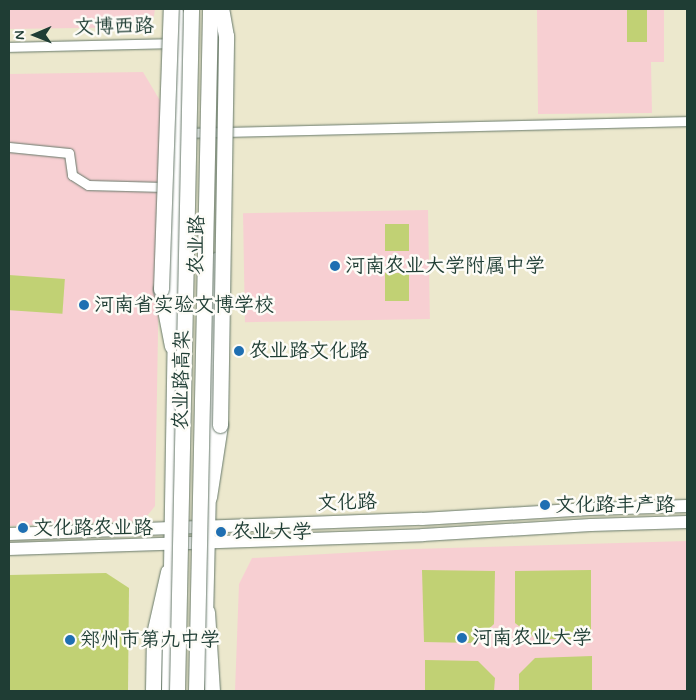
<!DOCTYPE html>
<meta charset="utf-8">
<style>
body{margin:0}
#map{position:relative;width:696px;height:700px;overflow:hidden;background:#ece8cd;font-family:Mynerve,"LXGW WenKai TC",sans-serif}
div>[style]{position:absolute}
.built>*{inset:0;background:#f7cfd2;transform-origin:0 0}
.green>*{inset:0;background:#c1d174;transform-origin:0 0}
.roads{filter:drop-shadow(0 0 1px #67796a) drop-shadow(0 0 1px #67796a)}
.minor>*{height:9px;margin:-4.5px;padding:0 4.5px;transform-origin:4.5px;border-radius:4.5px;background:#fff}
.tertiary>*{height:11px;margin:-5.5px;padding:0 5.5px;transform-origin:5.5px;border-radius:5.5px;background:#fff}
.secondary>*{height:12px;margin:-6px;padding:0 6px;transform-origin:6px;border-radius:6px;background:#fff}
.trunk>*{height:15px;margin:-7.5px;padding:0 7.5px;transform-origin:7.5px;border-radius:7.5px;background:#fff}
.bridges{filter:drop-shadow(0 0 1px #67796a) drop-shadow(0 0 1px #67796a)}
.trunk-bridge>*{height:15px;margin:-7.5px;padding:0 7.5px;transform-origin:7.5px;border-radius:7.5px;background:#fff}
.dots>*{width:14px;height:14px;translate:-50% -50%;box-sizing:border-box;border:2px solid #fdfcf7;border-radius:50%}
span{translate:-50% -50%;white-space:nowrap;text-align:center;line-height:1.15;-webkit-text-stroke:5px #fdfcf7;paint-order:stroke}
.street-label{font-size:20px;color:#1f3d34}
.poi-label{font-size:20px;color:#1f3d34}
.left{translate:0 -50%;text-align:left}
.frame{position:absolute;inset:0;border:10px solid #1f3d34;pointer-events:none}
.north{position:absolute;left:10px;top:10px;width:50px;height:50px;-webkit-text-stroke:4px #fdfcf7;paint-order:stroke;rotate:269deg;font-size:14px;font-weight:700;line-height:20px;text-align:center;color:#1f3d34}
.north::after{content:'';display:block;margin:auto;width:18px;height:22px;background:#1f3d34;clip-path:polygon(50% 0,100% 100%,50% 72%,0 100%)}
</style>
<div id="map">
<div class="built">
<i style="clip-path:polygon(9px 9px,155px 9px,154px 16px,147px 27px,9px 29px)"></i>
<i style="clip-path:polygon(537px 9px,664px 9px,664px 62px,651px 62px,652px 113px,538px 114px)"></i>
<i style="clip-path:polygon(143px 72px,162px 104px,155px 506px,143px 521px,9px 526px,9px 74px)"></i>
<i style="left:428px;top:210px;width:109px;height:185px;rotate:89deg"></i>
<i style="clip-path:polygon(687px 541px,687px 691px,235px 691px,239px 584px,252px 558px,414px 549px)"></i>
</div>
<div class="green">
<i style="left:627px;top:9px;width:20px;height:33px"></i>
<i style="left:409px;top:224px;width:27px;height:24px;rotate:90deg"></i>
<i style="left:385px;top:273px;width:24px;height:28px"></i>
<i style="left:9px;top:275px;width:56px;height:35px;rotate:4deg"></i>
<i style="clip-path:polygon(422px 570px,495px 571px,494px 624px,474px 643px,424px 642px)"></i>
<i style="clip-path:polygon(591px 570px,591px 639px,536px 639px,515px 623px,515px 571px)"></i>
<i style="clip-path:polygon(106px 573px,129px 588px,128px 691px,9px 691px,9px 575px)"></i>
<i style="clip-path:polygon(592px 656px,592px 691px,519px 691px,519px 674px,535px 658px)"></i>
<i style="clip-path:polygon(425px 660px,478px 661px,495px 678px,494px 691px,425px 691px)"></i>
</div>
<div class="roads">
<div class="minor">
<i style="left:9px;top:47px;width:164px;rotate:-1.4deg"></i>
<i style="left:186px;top:133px;width:501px;rotate:-1.37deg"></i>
<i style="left:9px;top:147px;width:60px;rotate:5.7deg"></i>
<i style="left:69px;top:153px;width:22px;rotate:82deg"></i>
<i style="left:72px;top:175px;width:19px;rotate:32deg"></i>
<i style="left:88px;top:185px;width:76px;rotate:1.5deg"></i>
</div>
<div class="tertiary">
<i style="left:211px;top:450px;width:192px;rotate:-88.8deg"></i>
<i style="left:207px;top:620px;width:129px;rotate:-88.7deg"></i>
<i style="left:167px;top:691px;width:678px;rotate:-89.07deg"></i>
</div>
<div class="secondary">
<i style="left:9px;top:534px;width:413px;rotate:-2.1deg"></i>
<i style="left:422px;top:519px;width:168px;rotate:-3.4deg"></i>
<i style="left:590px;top:509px;width:97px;rotate:-1.8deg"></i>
<i style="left:9px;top:549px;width:414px;rotate:-1.9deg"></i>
<i style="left:423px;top:535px;width:168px;rotate:-3.4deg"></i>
<i style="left:591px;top:525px;width:96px;rotate:-1.8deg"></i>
</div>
<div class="trunk">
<i style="left:161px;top:289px;width:58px;rotate:79.1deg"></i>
<i style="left:209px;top:497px;width:73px;rotate:-81.3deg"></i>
<i style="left:207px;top:612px;width:79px;rotate:86.4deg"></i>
<i style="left:153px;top:691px;width:57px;rotate:-89deg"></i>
<i style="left:154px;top:634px;width:64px;rotate:-77.3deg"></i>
</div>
</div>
<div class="bridges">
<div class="trunk-bridge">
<i style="left:161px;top:289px;width:280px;rotate:-88deg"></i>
<i style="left:220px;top:425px;width:389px;rotate:-89.1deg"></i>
<i style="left:226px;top:36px;width:27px;rotate:-100deg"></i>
<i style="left:177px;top:691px;width:682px;rotate:-88.82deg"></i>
<i style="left:196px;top:691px;width:682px;rotate:-88.82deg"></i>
</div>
</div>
<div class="dots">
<i style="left:335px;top:266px;background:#1f6fb2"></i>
<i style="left:84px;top:305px;background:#1f6fb2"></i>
<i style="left:239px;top:351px;background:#1f6fb2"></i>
<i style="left:545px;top:505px;background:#1f6fb2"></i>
<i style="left:23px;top:528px;background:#1f6fb2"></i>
<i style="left:221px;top:532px;background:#1f6fb2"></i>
<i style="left:462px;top:638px;background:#1f6fb2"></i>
<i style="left:70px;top:640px;background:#1f6fb2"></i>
</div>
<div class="street-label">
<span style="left:114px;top:27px;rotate:-1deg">文博西路</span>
<span style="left:197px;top:245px;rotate:-89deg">农业路</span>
<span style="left:182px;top:380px;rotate:-89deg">农业路高架</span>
<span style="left:347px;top:503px;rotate:-2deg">文化路</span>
</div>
<div class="poi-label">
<span class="left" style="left:345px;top:266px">河南农业大学附属中学</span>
<span class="left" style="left:94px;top:305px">河南省实验文博学校</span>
<span class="left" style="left:249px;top:351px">农业路文化路</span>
<span class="left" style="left:555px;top:505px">文化路丰产路</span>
<span class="left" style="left:33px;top:528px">文化路农业路</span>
<span class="left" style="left:232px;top:532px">农业大学</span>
<span class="left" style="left:472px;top:638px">河南农业大学</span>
<span class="left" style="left:80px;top:640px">郑州市第九中学</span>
</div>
<div class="frame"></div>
<div class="north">N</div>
</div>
